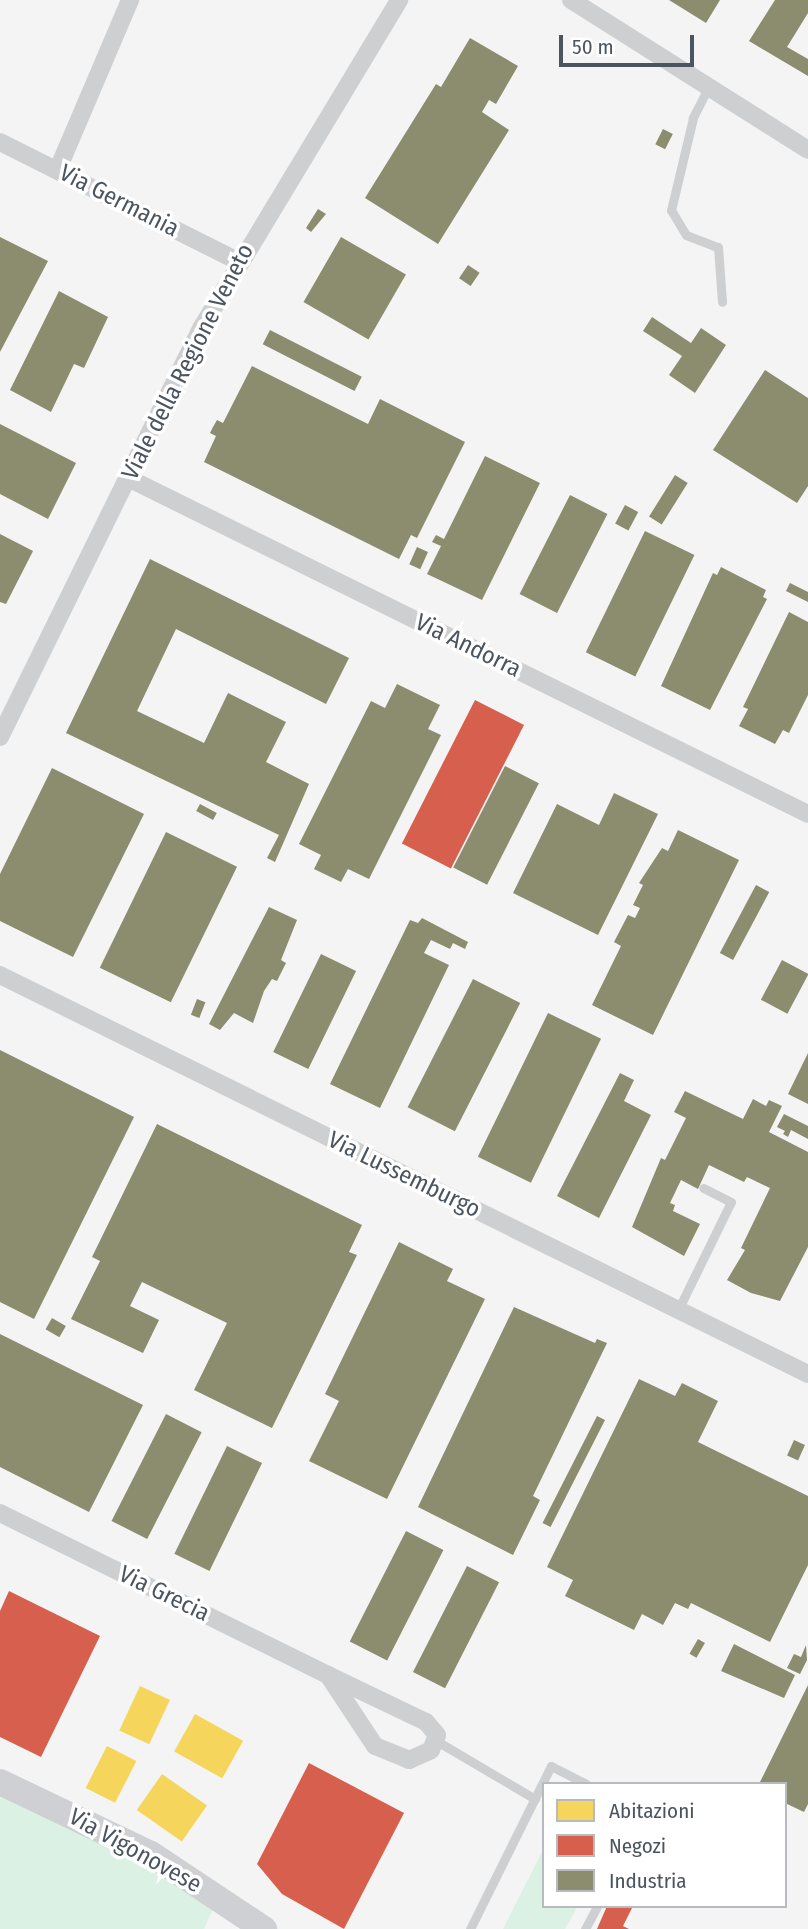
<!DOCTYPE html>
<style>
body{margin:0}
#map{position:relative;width:808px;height:1929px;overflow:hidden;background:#f4f4f4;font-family:"Fira Sans Condensed",sans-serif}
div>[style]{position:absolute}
.green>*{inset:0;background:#dbf1e4}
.homes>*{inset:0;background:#f6d55c;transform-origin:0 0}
.shops>*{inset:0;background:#d6604d;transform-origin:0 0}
.industry>*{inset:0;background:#8c8c6e;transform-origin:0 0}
.lane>*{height:9px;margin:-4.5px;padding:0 4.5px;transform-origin:4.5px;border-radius:4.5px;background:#cecfd1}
.street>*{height:18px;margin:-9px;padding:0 9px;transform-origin:9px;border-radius:9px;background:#cecfd1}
.secondary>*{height:26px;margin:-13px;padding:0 13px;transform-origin:13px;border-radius:13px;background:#ced0d3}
span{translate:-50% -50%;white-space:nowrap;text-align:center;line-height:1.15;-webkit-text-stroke:7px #fff;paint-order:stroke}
.street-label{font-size:24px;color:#4b555f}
.legend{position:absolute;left:542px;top:1782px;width:245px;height:126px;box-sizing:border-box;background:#fff;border:2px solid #b7bbbf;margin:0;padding:9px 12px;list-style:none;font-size:21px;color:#4b555f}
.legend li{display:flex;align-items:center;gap:14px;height:35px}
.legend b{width:35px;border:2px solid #b7bbbf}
.scale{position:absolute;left:559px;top:35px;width:135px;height:32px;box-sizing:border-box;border:4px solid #4b555f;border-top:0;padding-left:9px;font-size:21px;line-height:24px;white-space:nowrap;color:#4b555f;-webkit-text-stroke:5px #fff;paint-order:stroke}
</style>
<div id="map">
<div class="green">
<i style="clip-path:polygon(0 1795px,153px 1867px,213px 1909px,204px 1929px,0 1929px)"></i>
<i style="clip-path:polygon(544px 1848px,544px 1906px,578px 1906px,565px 1929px,503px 1929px)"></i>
</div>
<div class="homes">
<i style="left:140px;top:1686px;width:33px;height:49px;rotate:25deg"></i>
<i style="left:195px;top:1714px;width:55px;height:43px;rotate:29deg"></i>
<i style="left:107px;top:1746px;width:33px;height:47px;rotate:27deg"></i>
<i style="left:162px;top:1774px;width:55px;height:44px;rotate:35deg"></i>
</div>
<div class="shops">
<i style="left:475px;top:700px;width:55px;height:161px;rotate:27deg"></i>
<i style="clip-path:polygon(9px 1591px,100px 1636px,41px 1757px,0 1737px,0 1611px)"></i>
<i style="clip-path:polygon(309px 1763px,404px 1813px,344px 1929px,282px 1894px,257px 1864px)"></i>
<i style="clip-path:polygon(607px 1906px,633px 1906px,623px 1926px,629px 1929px,597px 1929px)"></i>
</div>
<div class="industry">
<i style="clip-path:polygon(669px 0,720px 0,706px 23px)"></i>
<i style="clip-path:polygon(775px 0,808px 0,808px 13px,787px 47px,808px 59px,808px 76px,749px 41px)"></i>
<i style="clip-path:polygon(470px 38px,518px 66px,496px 104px,489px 100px,482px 112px,509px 130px,438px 244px,365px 198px,436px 84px,441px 87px)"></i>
<i style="left:663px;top:129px;width:11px;height:17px;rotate:27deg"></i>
<i style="clip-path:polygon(318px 209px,326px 214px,311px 232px,306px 228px)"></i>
<i style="clip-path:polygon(0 237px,48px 261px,0 352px)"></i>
<i style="left:341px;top:237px;width:75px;height:75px;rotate:30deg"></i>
<i style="left:468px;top:265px;width:14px;height:16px;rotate:34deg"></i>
<i style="clip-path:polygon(59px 291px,108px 317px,84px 368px,74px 364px,51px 412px,10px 390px)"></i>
<i style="clip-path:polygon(652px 317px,691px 343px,701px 328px,726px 345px,695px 393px,669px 375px,682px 356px,643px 331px)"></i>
<i style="left:270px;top:330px;width:103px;height:16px;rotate:27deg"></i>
<i style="clip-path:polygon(252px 366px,368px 424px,380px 399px,465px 442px,417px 538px,411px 535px,399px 559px,204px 462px,216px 436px,210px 433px,213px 427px,217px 420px,223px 423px)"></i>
<i style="clip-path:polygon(765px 370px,808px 398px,808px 486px,797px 503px,713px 450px)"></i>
<i style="clip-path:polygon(0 424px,76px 463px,48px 519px,0 494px)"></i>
<i style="clip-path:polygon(485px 456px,540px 483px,482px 600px,427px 574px,441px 546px,432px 542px,436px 535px,444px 539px)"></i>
<i style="left:675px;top:475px;width:15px;height:49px;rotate:32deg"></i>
<i style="left:570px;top:495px;width:42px;height:111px;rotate:27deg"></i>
<i style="left:625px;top:505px;width:15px;height:21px;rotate:28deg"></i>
<i style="left:645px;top:531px;width:55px;height:135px;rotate:26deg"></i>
<i style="clip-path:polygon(0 534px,33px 551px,6px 604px,0 602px)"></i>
<i style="left:417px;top:547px;width:12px;height:19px;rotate:24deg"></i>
<i style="clip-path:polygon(150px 559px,349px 658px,326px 704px,176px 629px,137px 711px,204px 743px,228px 693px,286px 722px,266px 762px,309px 784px,275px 862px,267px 858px,279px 835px,66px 733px)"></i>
<i style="clip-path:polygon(721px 567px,766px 590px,763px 597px,767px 599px,710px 710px,661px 686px,713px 573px,717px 575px)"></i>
<i style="clip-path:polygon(790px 583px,808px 592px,808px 602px,786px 591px)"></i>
<i style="clip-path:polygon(789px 612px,808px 622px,808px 695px,789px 733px,783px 730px,775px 744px,739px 726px,748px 709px,743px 707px)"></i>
<i style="clip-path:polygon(397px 684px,440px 705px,428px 729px,441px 735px,369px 879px,348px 869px,341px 882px,314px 869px,321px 855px,299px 844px,371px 701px,385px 708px)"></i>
<i style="left:505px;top:766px;width:38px;height:114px;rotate:27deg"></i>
<i style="clip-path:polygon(52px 768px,144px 814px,73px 957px,0 921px,0 874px)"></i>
<i style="clip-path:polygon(614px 793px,658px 814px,598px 935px,513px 893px,557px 804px,599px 825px)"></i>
<i style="left:200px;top:804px;width:19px;height:8px;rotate:28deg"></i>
<i style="clip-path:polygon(678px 830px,739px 860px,653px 1035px,592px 1005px,621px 946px,614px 942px,628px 915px,635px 918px,640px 908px,633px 905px,643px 885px,639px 883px,662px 848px,668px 851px)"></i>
<i style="left:166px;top:832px;width:79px;height:151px;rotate:26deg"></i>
<i style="left:756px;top:885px;width:15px;height:77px;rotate:28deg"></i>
<i style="clip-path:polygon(269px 907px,297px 920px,281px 960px,286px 963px,277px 981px,272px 979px,264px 991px,253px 1023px,234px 1013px,220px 1030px,209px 1024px)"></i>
<i style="clip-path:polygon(422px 918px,468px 942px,465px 949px,453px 943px,450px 949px,431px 940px,424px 953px,449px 965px,380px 1108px,330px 1084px,410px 920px,418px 923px)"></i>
<i style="left:321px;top:954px;width:39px;height:109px;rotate:26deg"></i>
<i style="left:782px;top:960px;width:30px;height:45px;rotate:28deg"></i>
<i style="left:473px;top:979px;width:53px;height:144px;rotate:27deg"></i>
<i style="left:197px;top:999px;width:9px;height:17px;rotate:21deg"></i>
<i style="left:548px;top:1013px;width:59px;height:160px;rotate:26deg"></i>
<i style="clip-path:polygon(0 1050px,134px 1117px,34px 1319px,0 1302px)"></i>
<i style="clip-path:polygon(808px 1053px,808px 1104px,788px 1094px)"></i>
<i style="clip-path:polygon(620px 1073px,634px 1080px,624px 1101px,651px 1115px,599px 1218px,557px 1196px)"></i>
<i style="clip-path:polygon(685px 1091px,743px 1119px,753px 1099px,766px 1106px,769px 1100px,782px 1106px,769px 1132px,808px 1152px,808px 1247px,780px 1301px,751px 1293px,727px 1280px,745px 1250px,741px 1248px,770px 1188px,747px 1177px,744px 1182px,709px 1165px,698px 1189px,681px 1180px,670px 1203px,675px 1205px,673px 1211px,700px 1224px,684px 1256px,632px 1227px,661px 1158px,665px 1160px,686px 1118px,674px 1112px)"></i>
<i style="clip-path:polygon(784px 1114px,808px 1126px,808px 1139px,791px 1130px,788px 1137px,783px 1134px,785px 1131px,777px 1127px)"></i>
<i style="clip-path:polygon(157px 1124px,362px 1225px,349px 1252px,357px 1255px,272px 1428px,194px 1390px,227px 1323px,142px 1282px,130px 1306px,159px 1320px,143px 1353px,71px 1319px,100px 1261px,92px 1257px)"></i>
<i style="clip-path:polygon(399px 1242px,453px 1269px,447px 1281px,485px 1299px,387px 1499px,309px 1461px,339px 1401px,325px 1394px)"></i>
<i style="clip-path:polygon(514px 1307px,595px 1343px,597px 1339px,607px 1343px,533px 1496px,540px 1500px,513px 1555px,418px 1507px)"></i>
<i style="left:52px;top:1318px;width:16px;height:13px;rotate:30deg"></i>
<i style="clip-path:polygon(0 1334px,143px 1405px,89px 1512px,0 1467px)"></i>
<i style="clip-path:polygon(639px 1379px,675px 1396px,682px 1383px,718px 1401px,698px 1442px,808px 1496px,808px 1565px,770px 1642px,691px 1603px,688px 1609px,675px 1603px,663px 1625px,642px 1614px,634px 1630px,565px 1596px,573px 1580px,547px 1567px)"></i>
<i style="left:166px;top:1414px;width:40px;height:120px;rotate:27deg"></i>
<i style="left:597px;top:1416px;width:9px;height:120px;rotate:27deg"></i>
<i style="left:794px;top:1440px;width:12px;height:17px;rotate:24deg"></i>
<i style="left:227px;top:1446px;width:39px;height:120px;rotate:26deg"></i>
<i style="left:406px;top:1531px;width:42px;height:124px;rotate:27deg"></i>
<i style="left:467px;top:1566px;width:36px;height:119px;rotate:27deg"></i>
<i style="left:698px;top:1639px;width:8px;height:17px;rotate:30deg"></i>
<i style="clip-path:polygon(734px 1644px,795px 1675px,784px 1698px,721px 1671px)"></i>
<i style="clip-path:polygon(806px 1645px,807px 1660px,800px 1674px,787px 1668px,794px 1654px,801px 1657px)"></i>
<i style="clip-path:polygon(808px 1685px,808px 1804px,804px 1812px,785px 1803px,785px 1784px,759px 1784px)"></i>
</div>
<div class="lane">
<i style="left:708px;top:88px;width:34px;rotate:117deg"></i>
<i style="left:693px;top:118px;width:95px;rotate:103.4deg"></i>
<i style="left:671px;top:210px;width:29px;rotate:59deg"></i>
<i style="left:686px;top:235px;width:34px;rotate:21deg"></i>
<i style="left:718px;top:247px;width:55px;rotate:85.8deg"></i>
<i style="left:678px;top:1310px;width:120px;rotate:-63.9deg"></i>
<i style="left:731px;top:1202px;width:31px;rotate:-153deg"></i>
<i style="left:435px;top:1740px;width:116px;rotate:30.5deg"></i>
<i style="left:470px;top:1929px;width:182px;rotate:-63.6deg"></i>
<i style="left:551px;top:1766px;width:39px;rotate:27deg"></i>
<i style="left:585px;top:1929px;width:26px;rotate:-62deg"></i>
</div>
<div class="street">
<i style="left:571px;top:0;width:280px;rotate:32.3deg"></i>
<i style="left:0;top:142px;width:266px;rotate:26.6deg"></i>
<i style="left:58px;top:169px;width:184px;rotate:-66.9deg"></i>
<i style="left:128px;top:478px;width:758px;rotate:26.29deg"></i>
<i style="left:0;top:737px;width:457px;rotate:-63.8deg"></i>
<i style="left:202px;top:327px;width:382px;rotate:-58.9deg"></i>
<i style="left:0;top:975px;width:901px;rotate:26.28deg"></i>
<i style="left:0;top:1513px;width:366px;rotate:26.3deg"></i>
<i style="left:328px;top:1675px;width:85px;rotate:56.5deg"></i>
<i style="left:375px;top:1746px;width:37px;rotate:22deg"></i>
<i style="left:409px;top:1760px;width:24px;rotate:-24deg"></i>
<i style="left:431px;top:1750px;width:16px;rotate:-68deg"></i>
<i style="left:437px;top:1735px;width:17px;rotate:-130deg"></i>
<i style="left:426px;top:1722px;width:109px;rotate:-154.4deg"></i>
</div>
<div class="secondary">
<i style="left:0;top:1782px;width:167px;rotate:25.5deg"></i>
<i style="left:151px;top:1854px;width:136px;rotate:33.6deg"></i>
</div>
<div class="street-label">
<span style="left:119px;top:201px;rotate:27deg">Via Germania</span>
<span style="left:188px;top:362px;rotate:-63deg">Viale della Regione Veneto</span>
<span style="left:468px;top:646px;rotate:26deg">Via Andorra</span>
<span style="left:404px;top:1175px;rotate:26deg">Via Lussemburgo</span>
<span style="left:164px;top:1594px;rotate:26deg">Via Grecia</span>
<span style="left:135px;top:1851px;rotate:29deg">Via Vigonovese</span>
</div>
<ul class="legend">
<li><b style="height:19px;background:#f6d55c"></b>Abitazioni</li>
<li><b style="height:19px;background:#d6604d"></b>Negozi</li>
<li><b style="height:19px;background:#8c8c6e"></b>Industria</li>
</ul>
<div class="scale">50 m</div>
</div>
